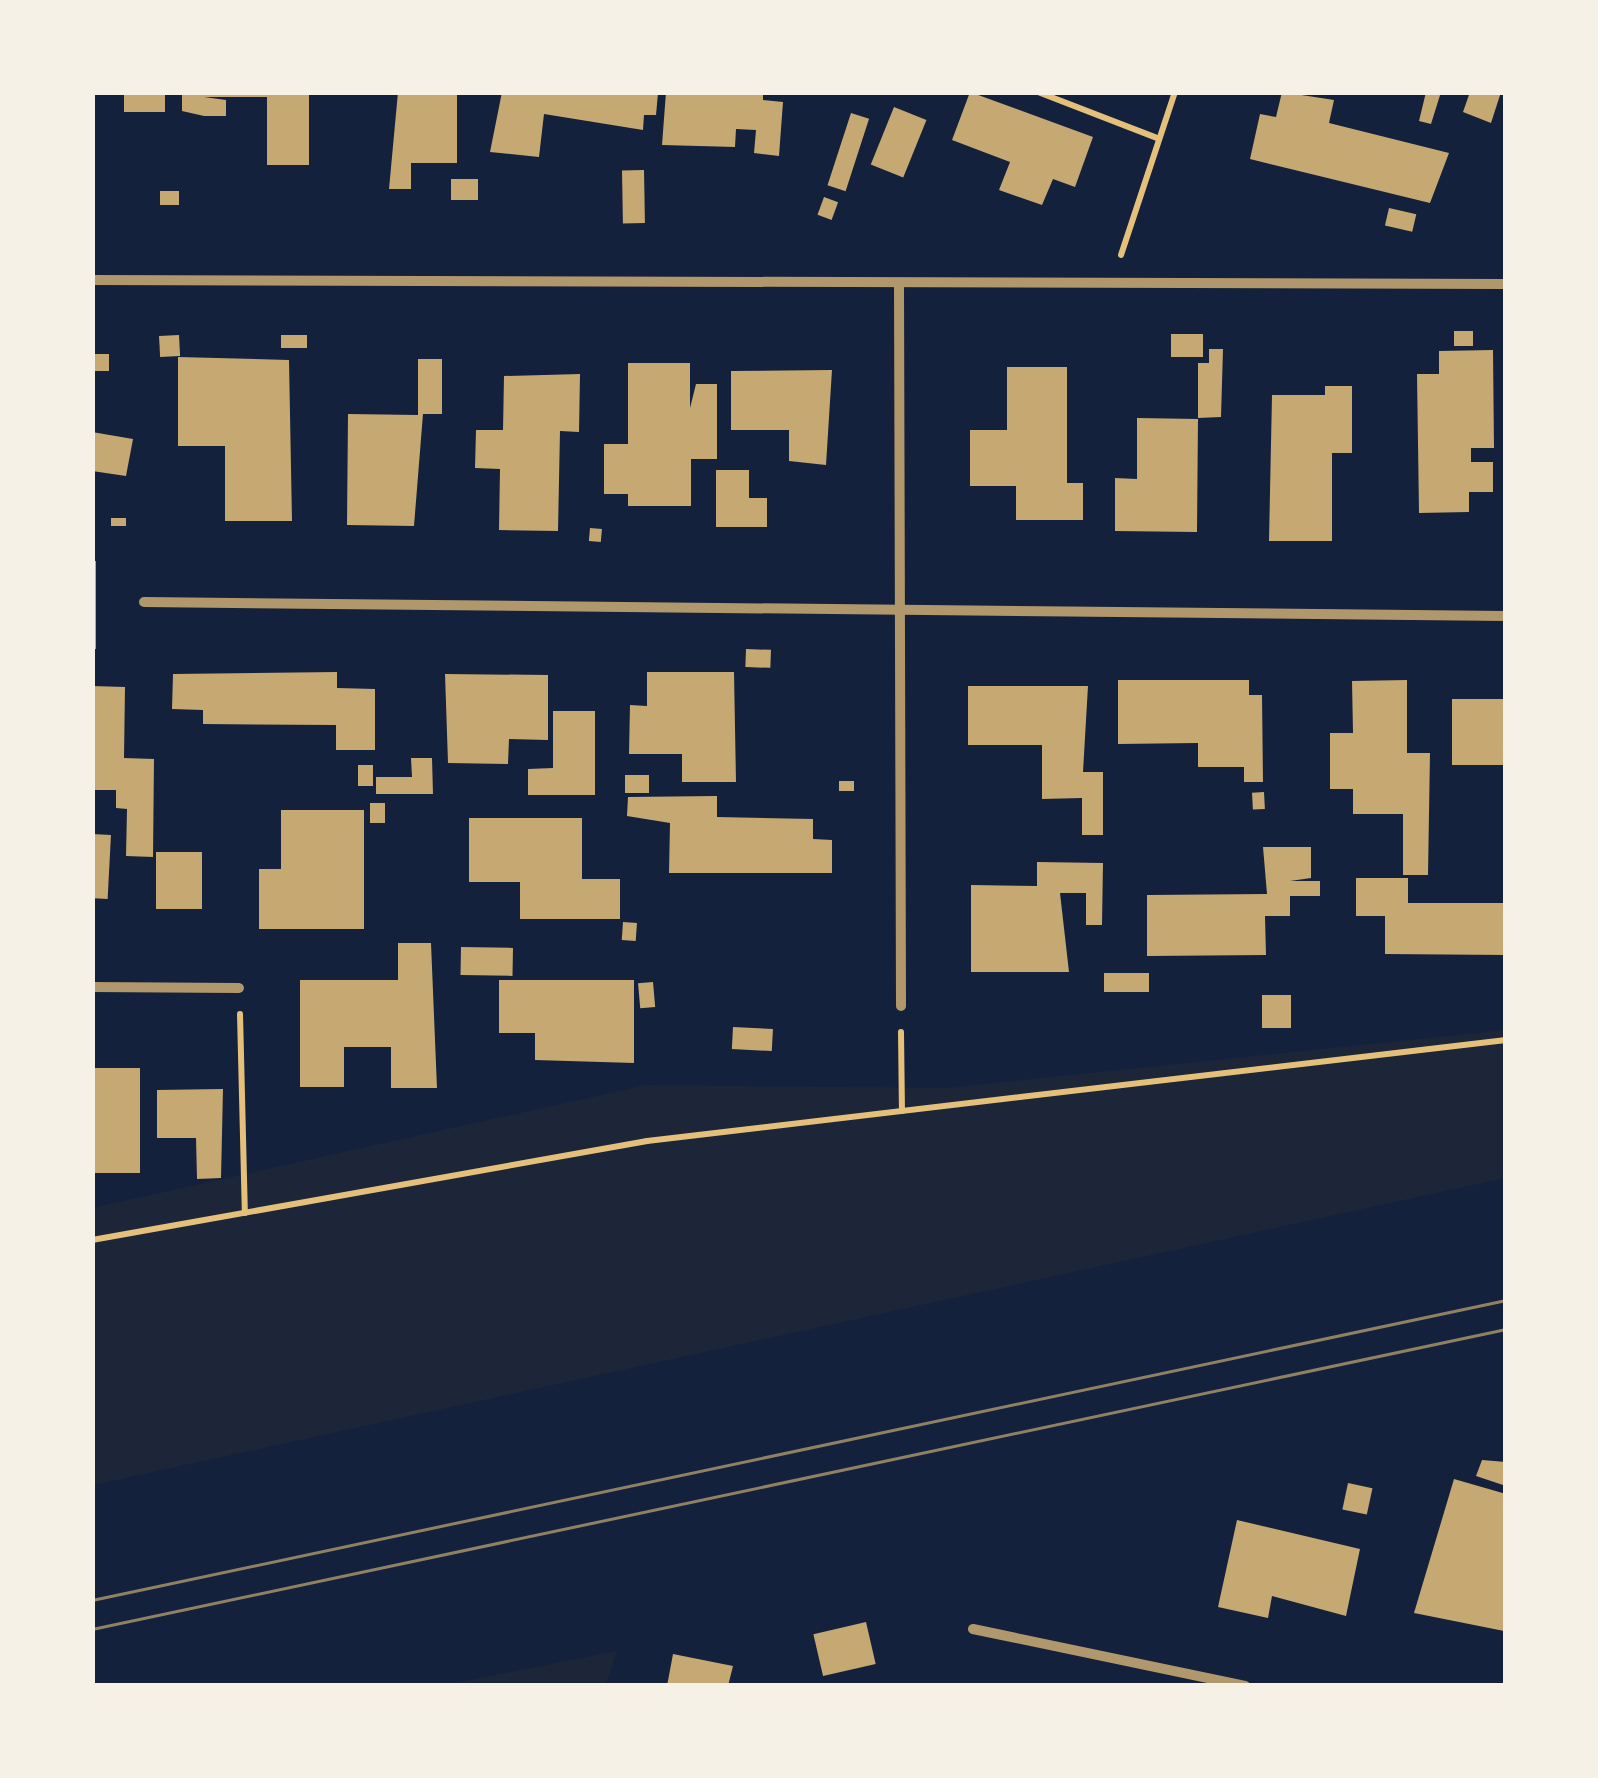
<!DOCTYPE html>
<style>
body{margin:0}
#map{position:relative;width:1598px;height:1778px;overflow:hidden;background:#14213d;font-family:"PT Serif",serif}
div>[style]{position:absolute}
.green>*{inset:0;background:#1d2539}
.building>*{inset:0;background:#c6a872;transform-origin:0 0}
.path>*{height:6px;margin:-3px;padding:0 3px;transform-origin:3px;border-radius:3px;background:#e5c07b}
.minor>*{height:10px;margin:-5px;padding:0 5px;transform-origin:5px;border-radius:5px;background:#b1986c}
.tram>*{height:2.5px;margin:-1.25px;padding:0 1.25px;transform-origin:1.25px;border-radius:1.25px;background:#918062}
span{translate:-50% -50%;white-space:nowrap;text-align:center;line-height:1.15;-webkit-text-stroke:8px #f6f1e7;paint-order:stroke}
.frame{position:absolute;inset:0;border:95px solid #f6f1e7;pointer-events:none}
</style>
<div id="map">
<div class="green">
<i style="clip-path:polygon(1505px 1030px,1505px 1178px,93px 1485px,92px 1208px,647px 1085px,947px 1088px)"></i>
<i style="clip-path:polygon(617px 1651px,606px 1685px,444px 1685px)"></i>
</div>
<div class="building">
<i style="left:124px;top:92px;width:41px;height:20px"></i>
<i style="clip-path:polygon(182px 92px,309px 92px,309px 165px,267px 165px,267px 97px,204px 97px,226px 100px,226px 116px,204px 116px,182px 111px)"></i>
<i style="clip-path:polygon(398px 92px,457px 92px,457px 163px,411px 163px,411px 189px,389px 189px)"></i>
<i style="clip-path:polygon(502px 92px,658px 93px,656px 115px,644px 115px,643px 130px,544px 114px,539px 157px,490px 152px)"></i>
<i style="clip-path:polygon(666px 92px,763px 92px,763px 100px,783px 102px,779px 156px,754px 153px,756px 130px,736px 129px,735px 147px,662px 145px)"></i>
<i style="clip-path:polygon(970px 92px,1093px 137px,1075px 187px,1053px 179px,1042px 205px,999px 190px,1010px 162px,952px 140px)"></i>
<i style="clip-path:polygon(1282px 92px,1334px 100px,1329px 123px,1449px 153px,1430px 203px,1250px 159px,1260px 114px,1276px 117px)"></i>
<i style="clip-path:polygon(1426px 92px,1441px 92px,1431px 124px,1419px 121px)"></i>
<i style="clip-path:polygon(1470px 92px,1501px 92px,1491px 123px,1463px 112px)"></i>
<i style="left:894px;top:107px;width:35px;height:62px;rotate:22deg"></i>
<i style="left:851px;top:113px;width:19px;height:76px;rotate:18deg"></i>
<i style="left:644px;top:170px;width:53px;height:22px;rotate:89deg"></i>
<i style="left:451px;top:179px;width:27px;height:21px"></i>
<i style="left:160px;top:191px;width:19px;height:14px"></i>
<i style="left:824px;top:197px;width:15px;height:19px;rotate:20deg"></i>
<i style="left:1389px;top:208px;width:28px;height:18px;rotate:13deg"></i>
<i style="left:1454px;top:331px;width:19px;height:15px"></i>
<i style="left:1171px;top:334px;width:32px;height:23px"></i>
<i style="left:179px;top:335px;width:21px;height:20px;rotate:87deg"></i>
<i style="left:281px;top:335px;width:26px;height:13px"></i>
<i style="clip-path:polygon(1209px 349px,1223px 349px,1221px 417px,1198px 418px,1198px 363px,1209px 363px)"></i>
<i style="clip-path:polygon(1493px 350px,1494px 448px,1471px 448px,1471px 462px,1493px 462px,1493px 492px,1469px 492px,1469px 512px,1419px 513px,1417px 374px,1439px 374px,1439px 351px)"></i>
<i style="left:92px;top:354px;width:17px;height:17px"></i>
<i style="clip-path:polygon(178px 357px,289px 360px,292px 521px,225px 521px,225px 446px,178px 446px)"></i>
<i style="clip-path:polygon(418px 359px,442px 359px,442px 414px,423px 414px,414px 526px,347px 525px,348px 414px,418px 415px)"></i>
<i style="clip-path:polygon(628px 363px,690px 363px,690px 408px,696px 384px,717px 384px,717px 459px,691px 459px,691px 506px,628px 506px,628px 494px,604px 494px,604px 444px,628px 444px)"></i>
<i style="clip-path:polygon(1007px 367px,1067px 367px,1067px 483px,1083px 483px,1083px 520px,1016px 520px,1016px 486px,970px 486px,970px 430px,1007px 430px)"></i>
<i style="clip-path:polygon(832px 370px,826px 465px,789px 461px,789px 430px,731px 430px,731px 371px)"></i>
<i style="clip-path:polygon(580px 374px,579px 432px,560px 431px,558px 531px,499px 530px,500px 469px,475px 468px,476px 430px,503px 430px,504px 376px)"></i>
<i style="clip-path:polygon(1325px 386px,1352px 386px,1352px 453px,1332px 453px,1332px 541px,1269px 541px,1272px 395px,1325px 395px)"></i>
<i style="clip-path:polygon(1137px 418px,1198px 419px,1197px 532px,1115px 531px,1115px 478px,1137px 479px)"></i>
<i style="clip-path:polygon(92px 432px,133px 439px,126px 476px,92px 471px)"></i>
<i style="clip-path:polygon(716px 470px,749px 470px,749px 498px,767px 498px,767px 527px,716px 527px)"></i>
<i style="left:111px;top:518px;width:15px;height:8px"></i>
<i style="left:590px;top:528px;width:12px;height:13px;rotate:5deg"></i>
<i style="left:92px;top:561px;width:4px;height:88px"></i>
<i style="left:746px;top:649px;width:25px;height:18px;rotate:2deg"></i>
<i style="clip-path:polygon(337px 672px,337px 688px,375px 689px,375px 750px,336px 750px,336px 725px,203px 724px,203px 710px,172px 709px,173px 674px)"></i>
<i style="clip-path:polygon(647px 672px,734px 672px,736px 782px,682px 782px,682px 754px,629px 754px,630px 705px,647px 706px)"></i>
<i style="clip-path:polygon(445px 674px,548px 675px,548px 740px,509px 739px,508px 764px,448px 763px)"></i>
<i style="clip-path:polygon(1118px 680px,1249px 680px,1249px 695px,1262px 695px,1263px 782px,1244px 782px,1244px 767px,1198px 767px,1198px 743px,1118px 744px)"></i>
<i style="clip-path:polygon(1407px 680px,1407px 753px,1430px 753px,1428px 875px,1403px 875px,1403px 814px,1353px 814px,1353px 789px,1330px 789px,1330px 733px,1353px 733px,1352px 681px)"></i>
<i style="clip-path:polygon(92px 686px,125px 687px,124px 758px,154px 759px,153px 857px,126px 856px,127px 809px,116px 808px,116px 790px,92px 790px)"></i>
<i style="clip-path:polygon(968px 686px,1088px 686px,1083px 772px,1103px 772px,1103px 835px,1082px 835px,1082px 798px,1042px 799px,1042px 745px,968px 745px)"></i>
<i style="left:1506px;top:699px;width:66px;height:54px;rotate:90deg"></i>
<i style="clip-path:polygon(553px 711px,595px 711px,595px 795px,528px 795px,528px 769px,553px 768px)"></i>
<i style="clip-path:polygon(411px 758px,432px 758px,433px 794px,376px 794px,376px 777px,412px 777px)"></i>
<i style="left:373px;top:765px;width:21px;height:15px;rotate:90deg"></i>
<i style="left:625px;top:775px;width:24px;height:18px"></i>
<i style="left:854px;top:781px;width:10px;height:15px;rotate:90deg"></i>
<i style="left:1264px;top:792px;width:17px;height:12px;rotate:87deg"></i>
<i style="clip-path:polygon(717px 796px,717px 817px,813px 819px,813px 839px,832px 840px,832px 873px,669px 873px,670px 823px,627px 816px,628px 797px)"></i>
<i style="left:370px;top:803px;width:15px;height:20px"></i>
<i style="clip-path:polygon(281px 810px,364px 810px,364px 929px,259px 929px,259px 869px,281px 869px)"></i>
<i style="clip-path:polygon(469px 818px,582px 818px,582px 879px,620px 879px,620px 919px,520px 919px,520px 882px,469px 882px)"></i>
<i style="left:92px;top:834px;width:19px;height:64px;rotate:3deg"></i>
<i style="clip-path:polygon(1263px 847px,1311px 847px,1311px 878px,1290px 881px,1320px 881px,1320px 896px,1290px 896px,1290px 916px,1265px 916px,1266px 955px,1147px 956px,1147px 895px,1267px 894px)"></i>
<i style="left:156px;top:852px;width:46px;height:57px"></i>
<i style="clip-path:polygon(1037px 862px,1103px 863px,1102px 925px,1086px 925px,1086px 893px,1060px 893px,1069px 972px,971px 972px,971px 885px,1037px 886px)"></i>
<i style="clip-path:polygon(1356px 878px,1408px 878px,1408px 903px,1506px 903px,1506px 955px,1385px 954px,1385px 916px,1356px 916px)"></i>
<i style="left:623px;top:922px;width:14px;height:18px;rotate:4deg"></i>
<i style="clip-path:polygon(398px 943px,431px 943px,437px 1088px,391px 1088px,391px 1047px,344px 1047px,344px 1087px,300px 1087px,300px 980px,398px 980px)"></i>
<i style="left:461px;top:947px;width:52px;height:28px;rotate:1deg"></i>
<i style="left:1104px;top:973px;width:45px;height:19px"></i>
<i style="clip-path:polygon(499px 980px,634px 980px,634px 1063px,535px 1060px,535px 1033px,499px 1033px)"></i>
<i style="left:653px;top:982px;width:25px;height:15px;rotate:85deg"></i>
<i style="left:1262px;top:995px;width:29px;height:33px"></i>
<i style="left:733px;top:1027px;width:40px;height:22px;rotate:3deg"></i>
<i style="left:140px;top:1068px;width:105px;height:48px;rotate:90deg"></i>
<i style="clip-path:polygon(223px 1089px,221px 1178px,197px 1179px,196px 1138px,157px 1138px,157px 1090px)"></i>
<i style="clip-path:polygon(1482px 1460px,1506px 1462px,1506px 1486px,1476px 1476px)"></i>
<i style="clip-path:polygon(1454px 1479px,1506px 1494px,1504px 1631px,1414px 1613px)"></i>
<i style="left:1348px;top:1483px;width:25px;height:27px;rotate:12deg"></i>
<i style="clip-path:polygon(1237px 1520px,1360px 1549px,1346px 1616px,1272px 1596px,1268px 1618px,1218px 1607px)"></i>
<i style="left:866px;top:1622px;width:43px;height:54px;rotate:77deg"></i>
<i style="clip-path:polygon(673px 1654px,733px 1666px,728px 1686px,667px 1686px)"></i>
</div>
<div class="path">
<i style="left:1038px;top:92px;width:128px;rotate:21.1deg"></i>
<i style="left:1121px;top:255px;width:172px;rotate:-71.7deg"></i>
<i style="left:240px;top:1014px;width:199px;rotate:88.6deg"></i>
<i style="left:901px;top:1032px;width:79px;rotate:89.3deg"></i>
<i style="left:92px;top:1240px;width:564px;rotate:-10.11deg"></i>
<i style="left:647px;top:1141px;width:865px;rotate:-6.71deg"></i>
</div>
<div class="minor">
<i style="left:92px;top:280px;width:1414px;rotate:0.16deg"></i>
<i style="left:899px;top:285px;width:721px;rotate:89.84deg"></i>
<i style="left:144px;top:602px;width:1362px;rotate:0.59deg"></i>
<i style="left:92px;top:987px;width:147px;rotate:0.4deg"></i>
<i style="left:973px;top:1629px;width:278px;rotate:11.8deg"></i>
</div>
<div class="tram">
<i style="left:92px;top:1600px;width:1445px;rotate:-11.98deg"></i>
<i style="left:92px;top:1629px;width:1445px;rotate:-11.98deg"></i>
</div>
<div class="frame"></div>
</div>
